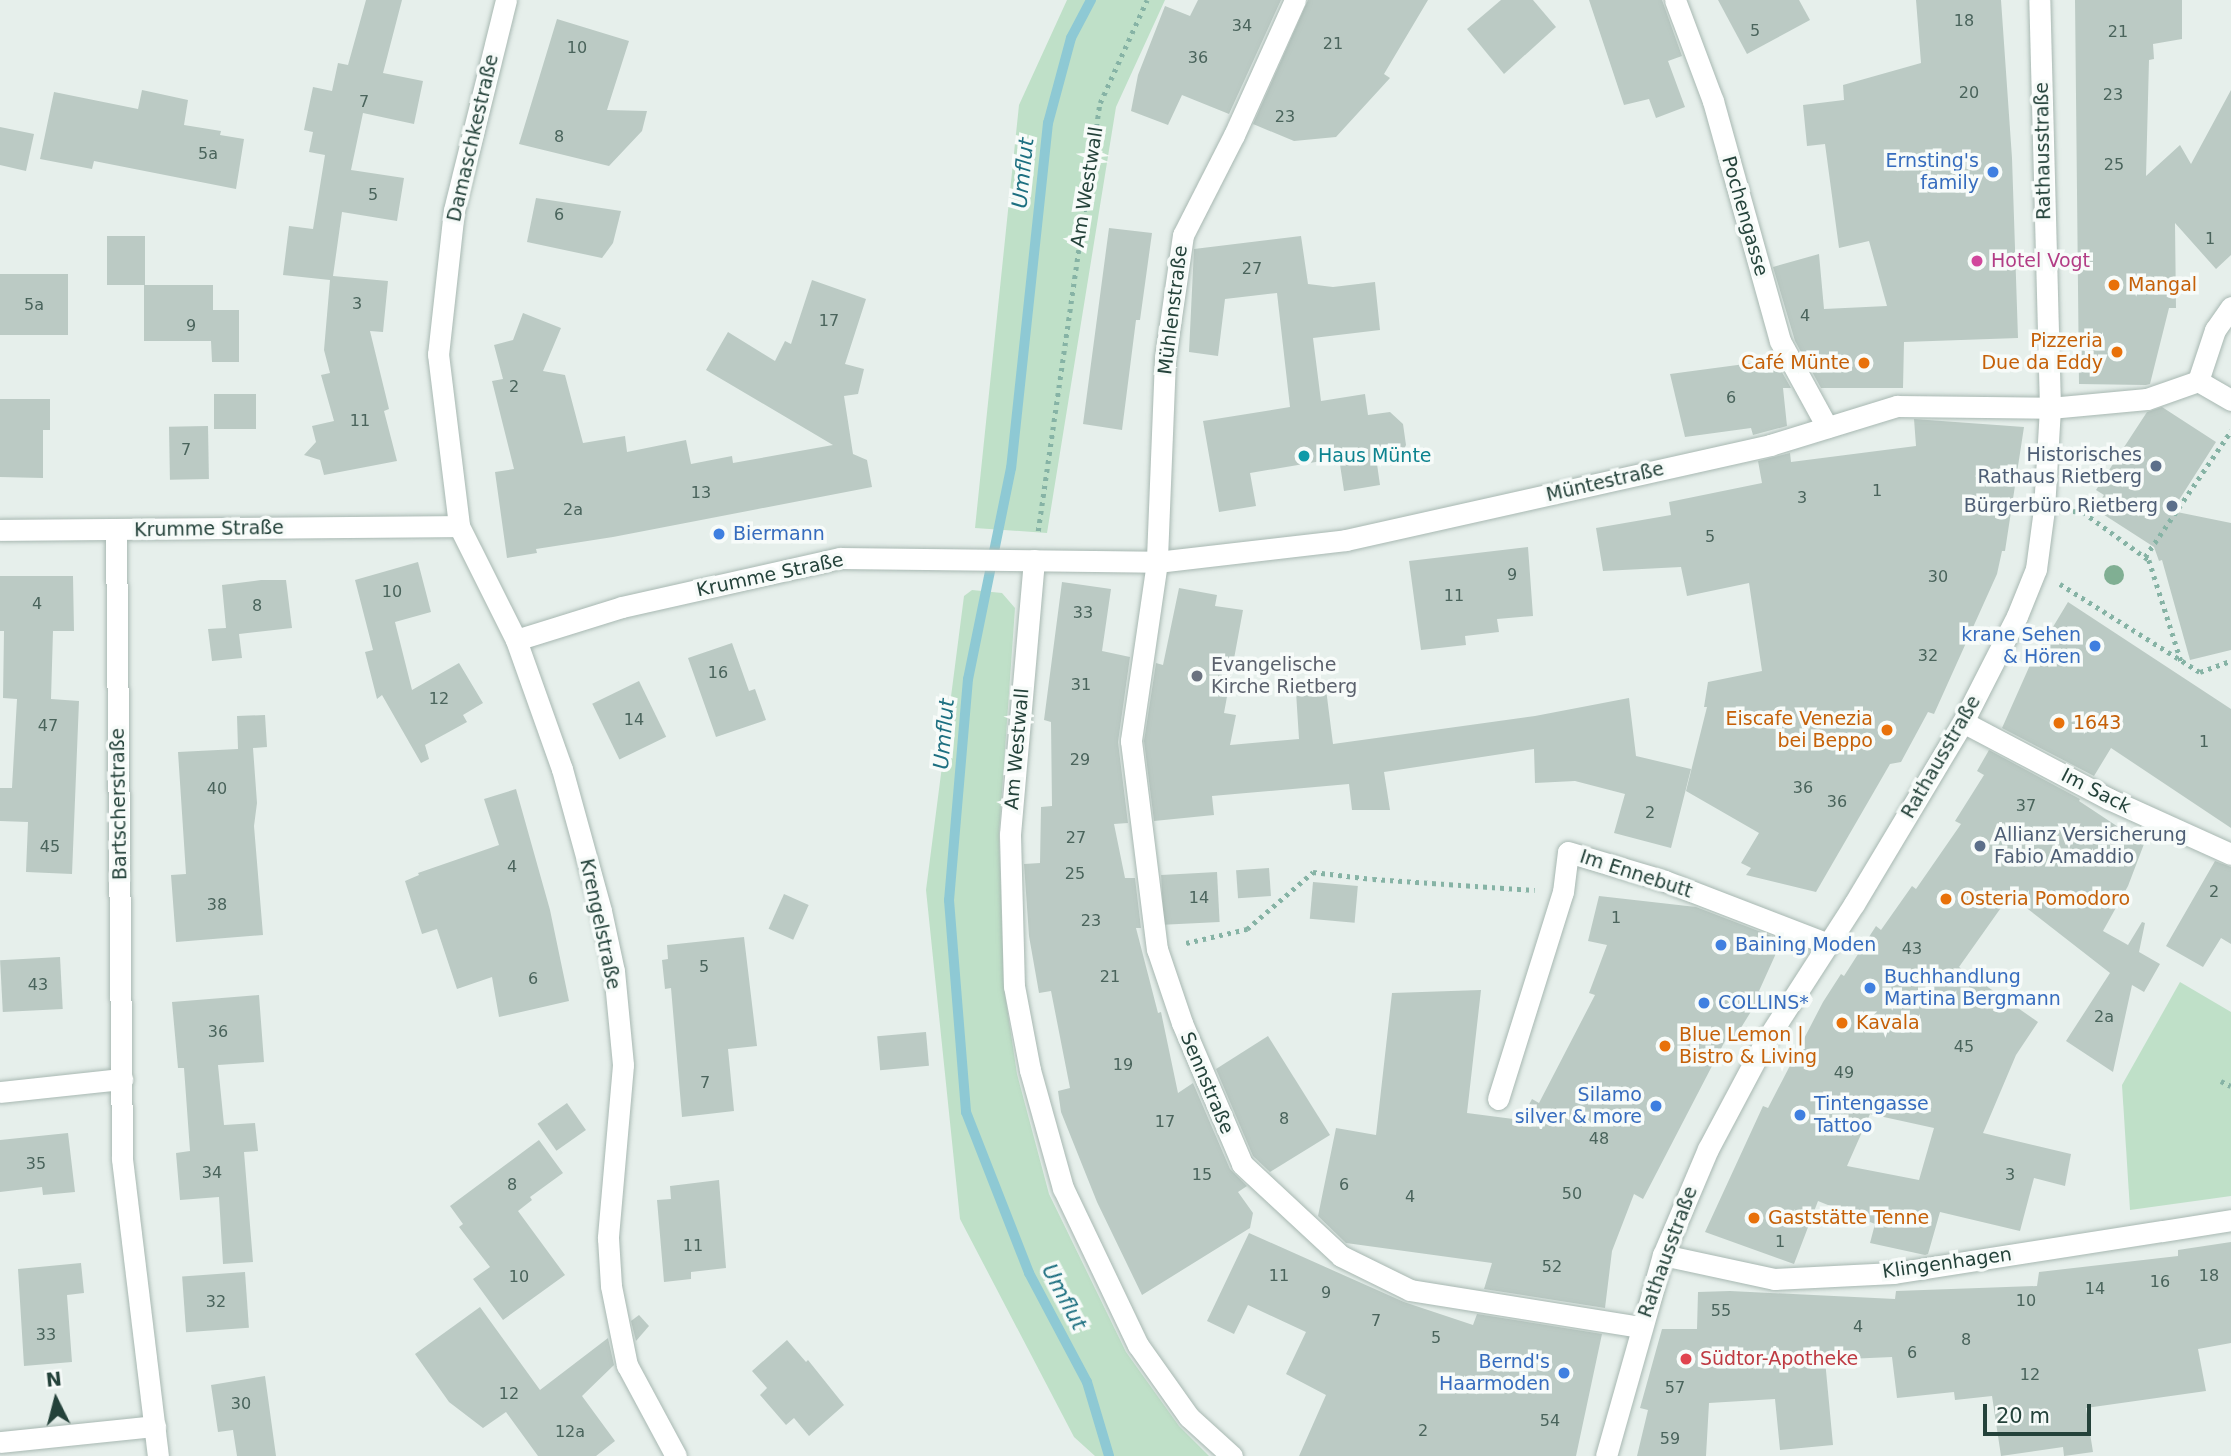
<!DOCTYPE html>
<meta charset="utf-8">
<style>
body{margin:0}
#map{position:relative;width:2231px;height:1456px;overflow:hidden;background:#e6efeb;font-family:"DejaVu Sans",sans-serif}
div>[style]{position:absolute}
.green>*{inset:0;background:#bfe0c8}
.stream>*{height:10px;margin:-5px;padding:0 5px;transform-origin:5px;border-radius:5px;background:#8ec9d4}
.building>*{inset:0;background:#bbcac4;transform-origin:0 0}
.path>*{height:4.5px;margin-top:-2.25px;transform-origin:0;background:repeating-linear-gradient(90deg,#86b3a5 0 3.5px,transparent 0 8.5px)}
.roads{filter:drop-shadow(0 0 2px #a8b8b2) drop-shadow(0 0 2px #a8b8b2)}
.minor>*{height:21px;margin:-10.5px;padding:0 10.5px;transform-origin:10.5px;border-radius:10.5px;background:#fff}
.trees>*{width:20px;height:20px;margin:-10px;border-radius:50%;background:#80af93}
.dots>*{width:19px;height:19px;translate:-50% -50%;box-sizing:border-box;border:4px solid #f7fbf9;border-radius:50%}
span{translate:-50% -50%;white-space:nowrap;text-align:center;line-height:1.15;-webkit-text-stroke:7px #f7fbf9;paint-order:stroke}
.number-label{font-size:16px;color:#4a645c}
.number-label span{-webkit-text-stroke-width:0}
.street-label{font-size:19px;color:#24423a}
.shop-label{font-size:19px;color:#366cbe}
.right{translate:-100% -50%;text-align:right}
.left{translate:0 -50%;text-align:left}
.hotel-label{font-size:19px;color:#b23c85}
.food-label{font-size:19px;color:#c56008}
.service-label{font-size:19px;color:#4e5e75}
.culture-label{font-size:19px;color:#0d838f}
.worship-label{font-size:19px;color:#5b616d}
.health-label{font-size:19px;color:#be3a42}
.water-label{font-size:21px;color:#1c6f80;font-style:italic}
.north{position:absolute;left:21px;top:1365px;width:70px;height:70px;-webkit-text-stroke:5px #f7fbf9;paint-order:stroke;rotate:354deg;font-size:19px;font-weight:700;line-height:28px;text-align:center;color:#24423a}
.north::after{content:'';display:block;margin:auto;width:24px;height:32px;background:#24423a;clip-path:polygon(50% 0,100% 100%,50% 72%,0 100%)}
.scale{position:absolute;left:1983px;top:1404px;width:108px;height:32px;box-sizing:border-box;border:4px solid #24423a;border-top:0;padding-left:9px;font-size:21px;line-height:24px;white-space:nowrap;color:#24423a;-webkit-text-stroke:5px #f7fbf9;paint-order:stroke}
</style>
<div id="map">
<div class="green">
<i style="clip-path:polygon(1067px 0,1165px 0,1116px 107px,1047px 533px,975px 528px,1019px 105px)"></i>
<i style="clip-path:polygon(972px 590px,1002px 593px,1015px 608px,999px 834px,1004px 987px,1017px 1074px,1049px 1194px,1126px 1352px,1179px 1426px,1209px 1456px,1095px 1456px,1074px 1437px,960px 1219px,926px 890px,964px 596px)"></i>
<i style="clip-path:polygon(2180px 982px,2231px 1012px,2231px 1196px,2130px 1210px,2122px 1085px)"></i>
</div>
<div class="stream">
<i style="left:1091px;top:0;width:43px;rotate:117.8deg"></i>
<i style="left:1071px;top:38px;width:88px;rotate:105.1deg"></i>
<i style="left:1048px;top:123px;width:347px;rotate:96.1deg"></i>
<i style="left:1011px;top:468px;width:215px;rotate:101.5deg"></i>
<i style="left:968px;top:679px;width:222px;rotate:94.9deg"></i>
<i style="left:949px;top:900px;width:213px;rotate:85.4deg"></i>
<i style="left:966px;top:1112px;width:173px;rotate:68.6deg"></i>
<i style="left:1029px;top:1273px;width:123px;rotate:62deg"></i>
<i style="left:1087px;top:1382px;width:77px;rotate:73.4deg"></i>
</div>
<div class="building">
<i style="clip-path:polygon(366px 0,402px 0,383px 73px,423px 81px,414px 124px,363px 113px,351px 170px,404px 178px,397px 221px,342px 212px,333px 276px,388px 281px,383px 332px,370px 331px,389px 409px,384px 411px,397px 461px,324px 475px,320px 460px,304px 455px,316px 442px,312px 426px,334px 421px,321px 375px,330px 373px,324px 350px,330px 280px,283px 275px,289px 226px,313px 229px,325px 155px,309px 152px,313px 132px,304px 130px,313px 87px,332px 91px,338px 63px,348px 65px)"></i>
<i style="clip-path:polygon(1198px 0,1281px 0,1229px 114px,1182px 95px,1168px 125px,1131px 111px,1138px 75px,1165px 6px,1190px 16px)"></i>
<i style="clip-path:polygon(1308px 0,1428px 0,1384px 74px,1390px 78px,1336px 137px,1294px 141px,1253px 124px)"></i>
<i style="clip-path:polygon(1501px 0,1533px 0,1556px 27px,1504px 74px,1467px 29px)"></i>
<i style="clip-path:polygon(1589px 0,1662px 0,1682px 56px,1668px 61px,1685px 107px,1656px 118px,1649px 99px,1624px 105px)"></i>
<i style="clip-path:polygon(1718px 0,1799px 0,1810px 20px,1747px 54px)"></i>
<i style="clip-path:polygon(1916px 0,2001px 0,2012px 158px,2018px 338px,1904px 342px,1903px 388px,1821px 388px,1795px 341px,1773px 267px,1819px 254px,1824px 309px,1887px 306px,1869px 241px,1839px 248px,1825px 144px,1807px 146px,1803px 105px,1844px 100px,1843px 85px,1921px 63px)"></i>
<i style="clip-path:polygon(2075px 0,2182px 0,2182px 39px,2153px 44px,2154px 59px,2149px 60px,2146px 176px,2180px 145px,2191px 164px,2231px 90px,2231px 255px,2216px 269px,2175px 223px,2176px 308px,2169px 308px,2150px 384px,2146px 385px,2079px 384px)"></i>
<i style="clip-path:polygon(557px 19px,629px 41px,607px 110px,647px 111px,642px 131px,609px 166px,519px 144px)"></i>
<i style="clip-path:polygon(142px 90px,188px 100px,184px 125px,221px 131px,220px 135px,244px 139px,236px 189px,94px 161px,92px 169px,40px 159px,54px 92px,138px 109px)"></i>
<i style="clip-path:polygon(0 127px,34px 134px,26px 171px,0 165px)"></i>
<i style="clip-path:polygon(536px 198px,621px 211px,613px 243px,602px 258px,527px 242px)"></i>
<i style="clip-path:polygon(1109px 228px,1152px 233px,1140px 320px,1136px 320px,1122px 430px,1083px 424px)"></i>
<i style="left:107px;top:236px;width:38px;height:49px"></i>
<i style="clip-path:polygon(1301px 236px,1308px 284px,1333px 287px,1375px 282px,1380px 330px,1313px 338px,1321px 401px,1365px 394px,1368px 415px,1390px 412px,1403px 424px,1406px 445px,1398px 461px,1377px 464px,1380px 485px,1344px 491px,1339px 458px,1250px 473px,1256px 506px,1219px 512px,1203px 421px,1290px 407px,1277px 293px,1225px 299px,1218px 356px,1189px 352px,1194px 249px)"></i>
<i style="left:0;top:274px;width:68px;height:61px"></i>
<i style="clip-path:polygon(812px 280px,866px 299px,845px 364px,864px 369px,858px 394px,844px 396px,853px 454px,867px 460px,872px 487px,613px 537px,536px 549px,537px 553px,507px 558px,495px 472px,514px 469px,492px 381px,503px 379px,494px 345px,513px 340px,523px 313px,561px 328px,543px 371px,565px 375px,583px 443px,625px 436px,627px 452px,686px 440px,691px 464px,732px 456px,733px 463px,833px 445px,706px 370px,728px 332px,775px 361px,785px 341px,791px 344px)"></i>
<i style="clip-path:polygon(144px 285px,213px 285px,213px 310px,239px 310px,239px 362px,212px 362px,211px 341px,144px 341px)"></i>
<i style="clip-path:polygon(1775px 360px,1791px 388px,1783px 388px,1787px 426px,1753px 435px,1751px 428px,1685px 437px,1670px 374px)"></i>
<i style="left:214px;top:394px;width:42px;height:35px"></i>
<i style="clip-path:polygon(0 399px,50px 399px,50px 430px,43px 430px,43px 478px,0 477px)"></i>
<i style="clip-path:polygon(2162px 407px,2216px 442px,2172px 511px,2231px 523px,2231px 650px,2190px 660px,2162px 560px,2159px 561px,2154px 547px,2095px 509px,2104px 495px,2096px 490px,2147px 412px)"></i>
<i style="clip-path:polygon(1914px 419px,2024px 427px,2005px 551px,2002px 551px,1997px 574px,1934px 714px,1928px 712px,1901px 762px,1890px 764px,1816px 892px,1746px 875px,1751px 868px,1741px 863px,1759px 833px,1686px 791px,1707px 707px,1704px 707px,1708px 682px,1762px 671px,1749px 583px,1687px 596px,1681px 567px,1603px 571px,1596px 528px,1671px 515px,1669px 502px,1762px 483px,1758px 461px,1790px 453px,1791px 462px,1916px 446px)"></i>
<i style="left:208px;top:426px;width:53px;height:39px;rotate:89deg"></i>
<i style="clip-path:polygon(1528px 547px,1533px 616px,1497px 619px,1499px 632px,1465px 636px,1466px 645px,1421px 650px,1409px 561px)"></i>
<i style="clip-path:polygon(418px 562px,431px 612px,395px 622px,412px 690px,459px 663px,483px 703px,463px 715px,467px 722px,425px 745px,429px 759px,421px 763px,382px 695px,377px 699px,365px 652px,373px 650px,355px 580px)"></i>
<i style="clip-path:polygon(0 576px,73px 576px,74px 631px,53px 631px,51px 699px,79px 701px,72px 874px,26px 872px,28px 822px,0 821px,0 788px,12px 788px,17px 699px,3px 698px,4px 631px,0 631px)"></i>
<i style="clip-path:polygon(261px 580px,286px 580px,292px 628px,239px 634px,242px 658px,212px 661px,208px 629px,226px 628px,222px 585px)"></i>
<i style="clip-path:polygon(1062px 582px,1111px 589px,1102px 651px,1130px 657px,1118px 742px,1128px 823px,1114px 824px,1125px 878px,1135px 878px,1141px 928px,1136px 928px,1158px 1013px,1161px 1012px,1178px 1093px,1193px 1083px,1230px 1169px,1247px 1186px,1238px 1192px,1253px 1213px,1250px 1228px,1142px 1295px,1097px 1202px,1061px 1112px,1058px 1091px,1070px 1088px,1051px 991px,1039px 993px,1029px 936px,1024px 864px,1040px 863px,1041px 807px,1052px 806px,1051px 722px,1044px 720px)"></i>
<i style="clip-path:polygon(1179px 588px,1217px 595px,1215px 606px,1243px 610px,1224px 713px,1236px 715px,1230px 745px,1299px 739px,1296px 692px,1326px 689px,1333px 744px,1535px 716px,1629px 698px,1636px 756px,1691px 769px,1671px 848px,1614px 833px,1625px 794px,1575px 781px,1535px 783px,1534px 749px,1384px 772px,1390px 810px,1352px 810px,1349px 784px,1212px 796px,1214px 815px,1154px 821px,1144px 741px,1156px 663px,1163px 665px)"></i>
<i style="clip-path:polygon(2068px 602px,2231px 709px,2231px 828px,2111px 748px,2094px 776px,2002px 728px,2030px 665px)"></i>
<i style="clip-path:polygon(732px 643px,749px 691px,755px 689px,766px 720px,716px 737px,688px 658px)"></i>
<i style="left:639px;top:681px;width:62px;height:52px;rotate:64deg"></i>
<i style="clip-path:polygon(265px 715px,267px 747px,253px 748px,257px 803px,254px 826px,263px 935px,176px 942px,171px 875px,186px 874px,178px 752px,238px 749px,237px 716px)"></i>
<i style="clip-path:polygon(evenodd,1989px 750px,2080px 799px,2079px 801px,2144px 844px,2128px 886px,2103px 931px,2128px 945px,2142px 922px,2145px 923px,2139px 952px,2160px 964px,2144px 992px,2132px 985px,2113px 1072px,2066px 1041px,2110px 973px,2010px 895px,1959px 967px,2038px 1022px,2016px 1055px,1983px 1133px,2071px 1154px,2065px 1186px,2034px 1178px,2020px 1231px,1940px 1212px,1928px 1254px,1925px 1255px,1870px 1243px,1875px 1224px,1818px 1201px,1794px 1264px,1705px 1232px,1763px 1106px,1768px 1108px,1823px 1002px,1841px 974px,1844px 976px,1876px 926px,1881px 930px,1912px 886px,1916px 889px,1961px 824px,1955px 821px,1984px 775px,1977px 771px,1989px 750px,1870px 1114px,1934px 1128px,1919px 1180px,1847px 1166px,1870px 1114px)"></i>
<i style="clip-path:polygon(516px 789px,550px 910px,569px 1001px,499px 1017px,492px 977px,457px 989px,437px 929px,422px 934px,405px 881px,419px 875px,418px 873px,499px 845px,484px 799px)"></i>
<i style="clip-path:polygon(2215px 861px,2231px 867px,2231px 944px,2221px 938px,2203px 967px,2166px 946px)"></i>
<i style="left:1269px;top:868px;width:28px;height:33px;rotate:86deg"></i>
<i style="left:1217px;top:872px;width:50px;height:56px;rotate:87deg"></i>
<i style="left:1313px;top:882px;width:45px;height:37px;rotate:5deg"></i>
<i style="left:784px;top:894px;width:27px;height:38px;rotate:24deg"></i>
<i style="clip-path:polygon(1599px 896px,1696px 907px,1782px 940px,1759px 991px,1763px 992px,1731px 1044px,1725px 1041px,1643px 1199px,1634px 1194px,1612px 1251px,1605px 1308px,1484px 1289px,1492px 1263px,1346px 1243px,1318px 1216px,1336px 1128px,1376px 1135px,1392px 993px,1481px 990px,1467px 1113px,1521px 1120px,1532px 1099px,1539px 1103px,1595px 995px,1589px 993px,1607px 945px,1588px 941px)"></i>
<i style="clip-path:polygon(744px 937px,757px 1046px,728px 1049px,734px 1111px,682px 1117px,671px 988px,665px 989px,662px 960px,668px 959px,667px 945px)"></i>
<i style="left:60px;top:957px;width:52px;height:60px;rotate:87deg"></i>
<i style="clip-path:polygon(259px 995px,264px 1062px,218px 1065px,224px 1125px,255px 1123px,258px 1151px,244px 1152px,253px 1262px,223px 1264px,219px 1197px,180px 1200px,176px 1153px,190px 1151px,184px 1068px,178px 1068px,172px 1002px)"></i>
<i style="left:926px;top:1032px;width:34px;height:49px;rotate:85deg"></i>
<i style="clip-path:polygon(1268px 1036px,1330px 1135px,1270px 1172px,1253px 1156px,1216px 1069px)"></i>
<i style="left:567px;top:1103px;width:33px;height:36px;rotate:55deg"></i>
<i style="clip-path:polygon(68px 1133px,75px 1192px,43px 1195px,42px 1187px,0 1192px,0 1140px)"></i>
<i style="clip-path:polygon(539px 1140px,563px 1173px,530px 1197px,532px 1200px,518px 1211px,565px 1275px,503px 1320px,473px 1279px,490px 1267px,459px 1227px,463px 1224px,450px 1206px)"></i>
<i style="clip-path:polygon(719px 1180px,726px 1268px,691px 1272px,691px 1279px,664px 1282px,657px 1200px,671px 1199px,670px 1186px)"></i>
<i style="clip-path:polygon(1249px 1233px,1404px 1302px,1473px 1325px,1477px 1314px,1602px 1334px,1576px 1456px,1299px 1456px,1326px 1395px,1286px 1374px,1306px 1332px,1248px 1305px,1234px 1334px,1207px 1321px)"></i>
<i style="clip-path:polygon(2231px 1242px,2231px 1343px,2198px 1349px,2206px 1391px,2086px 1408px,2093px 1452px,2064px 1456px,2063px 1447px,2001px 1456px,1992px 1396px,1955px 1400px,1954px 1392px,1897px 1398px,1892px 1357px,1825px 1360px,1833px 1445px,1780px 1450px,1775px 1399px,1709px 1403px,1706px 1456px,1637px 1456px,1648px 1410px,1640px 1408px,1662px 1329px,1697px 1329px,1698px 1292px,1730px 1291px,1895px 1299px,1896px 1291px,2037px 1286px,2039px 1272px,2178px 1256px,2178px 1250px)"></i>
<i style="clip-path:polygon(81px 1263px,84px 1293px,67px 1295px,72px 1362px,24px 1366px,18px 1269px)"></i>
<i style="left:245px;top:1272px;width:56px;height:63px;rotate:86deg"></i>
<i style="clip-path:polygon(480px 1307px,540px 1390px,608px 1338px,614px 1365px,582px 1396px,615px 1441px,596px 1456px,538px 1456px,506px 1412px,483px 1428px,449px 1402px,415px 1354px)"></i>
<i style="clip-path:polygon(639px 1315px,649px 1326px,636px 1341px,631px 1321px)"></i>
<i style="clip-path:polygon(787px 1340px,806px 1362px,808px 1360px,844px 1405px,809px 1436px,794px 1418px,786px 1425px,760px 1395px,767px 1388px,752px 1371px)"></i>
<i style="clip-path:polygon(265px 1376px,276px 1456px,237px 1456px,233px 1430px,218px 1432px,211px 1385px)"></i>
</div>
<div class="path">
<i style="left:2073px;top:511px;width:10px;rotate:6deg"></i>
<i style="left:2083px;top:512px;width:82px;rotate:36deg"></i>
<i style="left:2149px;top:560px;width:106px;rotate:72.4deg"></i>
<i style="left:1038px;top:531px;width:432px;rotate:-81.8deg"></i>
<i style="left:1100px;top:103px;width:113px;rotate:-65.5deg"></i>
<i style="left:2145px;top:557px;width:153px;rotate:-55.7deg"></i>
<i style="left:2060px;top:584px;width:165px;rotate:32.2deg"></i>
<i style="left:2200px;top:672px;width:33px;rotate:-20deg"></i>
<i style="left:1186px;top:943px;width:63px;rotate:-12.9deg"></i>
<i style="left:1247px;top:929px;width:87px;rotate:-40.8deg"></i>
<i style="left:1313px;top:872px;width:60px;rotate:6.7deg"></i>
<i style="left:1373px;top:879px;width:162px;rotate:3.9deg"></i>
<i style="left:2221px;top:1081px;width:11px;rotate:27deg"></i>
</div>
<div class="roads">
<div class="minor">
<i style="left:506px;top:0;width:216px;rotate:103.9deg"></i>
<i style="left:454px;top:210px;width:145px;rotate:96.3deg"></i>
<i style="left:438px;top:354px;width:173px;rotate:83deg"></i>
<i style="left:459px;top:526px;width:127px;rotate:63.4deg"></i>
<i style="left:516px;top:640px;width:137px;rotate:70.4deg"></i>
<i style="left:562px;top:769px;width:147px;rotate:74.6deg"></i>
<i style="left:601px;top:911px;width:61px;rotate:77.8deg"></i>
<i style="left:614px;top:971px;width:94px;rotate:84.5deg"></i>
<i style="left:623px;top:1065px;width:174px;rotate:95deg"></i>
<i style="left:608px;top:1238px;width:48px;rotate:86.4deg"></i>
<i style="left:611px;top:1286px;width:81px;rotate:78.6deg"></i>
<i style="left:627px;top:1365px;width:103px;rotate:61.7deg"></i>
<i style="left:1295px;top:0;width:148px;rotate:114.3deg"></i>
<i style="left:1234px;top:135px;width:112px;rotate:117deg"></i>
<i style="left:1183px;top:235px;width:125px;rotate:98.3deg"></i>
<i style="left:1165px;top:359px;width:203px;rotate:92.3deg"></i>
<i style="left:1157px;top:562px;width:181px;rotate:98.3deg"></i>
<i style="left:1131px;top:741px;width:210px;rotate:82.9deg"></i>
<i style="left:1157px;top:949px;width:78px;rotate:71.3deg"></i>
<i style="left:1182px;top:1023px;width:153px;rotate:66.9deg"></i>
<i style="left:1242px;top:1164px;width:135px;rotate:42.9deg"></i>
<i style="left:1341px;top:1256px;width:77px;rotate:26.2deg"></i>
<i style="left:1410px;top:1290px;width:233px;rotate:9.1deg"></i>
<i style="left:1675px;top:0;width:108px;rotate:69.4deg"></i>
<i style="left:1713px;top:101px;width:249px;rotate:74.4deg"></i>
<i style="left:1780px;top:341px;width:98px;rotate:61.3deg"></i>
<i style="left:2198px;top:381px;width:54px;rotate:-71.6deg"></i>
<i style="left:2215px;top:330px;width:28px;rotate:-55deg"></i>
<i style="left:0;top:530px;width:459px;rotate:-0.5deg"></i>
<i style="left:116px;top:530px;width:629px;rotate:89.45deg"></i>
<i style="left:122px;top:1159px;width:299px;rotate:83.1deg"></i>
<i style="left:1034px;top:560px;width:276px;rotate:95deg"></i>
<i style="left:1010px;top:835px;width:151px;rotate:88.5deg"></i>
<i style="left:1014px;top:986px;width:86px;rotate:79.2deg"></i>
<i style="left:1030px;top:1070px;width:123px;rotate:74.4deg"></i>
<i style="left:1063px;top:1188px;width:174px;rotate:64.5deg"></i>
<i style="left:1138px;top:1345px;width:88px;rotate:54.7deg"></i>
<i style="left:1189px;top:1417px;width:58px;rotate:42.2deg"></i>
<i style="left:516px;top:640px;width:111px;rotate:-17.3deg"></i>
<i style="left:622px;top:607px;width:223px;rotate:-12.7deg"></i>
<i style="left:840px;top:558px;width:317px;rotate:0.7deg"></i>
<i style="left:1157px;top:562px;width:190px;rotate:-6.6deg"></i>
<i style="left:1346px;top:540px;width:435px;rotate:-12.6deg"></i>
<i style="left:1770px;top:445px;width:133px;rotate:-17.1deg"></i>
<i style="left:1897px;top:406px;width:153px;rotate:0.7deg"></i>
<i style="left:2050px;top:408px;width:97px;rotate:-5.3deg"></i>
<i style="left:2147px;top:399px;width:54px;rotate:-19.4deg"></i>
<i style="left:2198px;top:381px;width:38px;rotate:30deg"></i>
<i style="left:1963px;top:722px;width:165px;rotate:27.8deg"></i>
<i style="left:2109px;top:799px;width:134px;rotate:24.3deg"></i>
<i style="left:0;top:1092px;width:123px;rotate:-6.1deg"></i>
<i style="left:1498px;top:1099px;width:217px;rotate:-72.6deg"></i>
<i style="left:1563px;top:892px;width:40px;rotate:-82.9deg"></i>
<i style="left:1568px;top:852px;width:101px;rotate:16.6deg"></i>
<i style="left:1665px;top:881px;width:173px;rotate:21.1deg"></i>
<i style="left:1663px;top:1255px;width:114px;rotate:12.2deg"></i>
<i style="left:1774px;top:1279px;width:120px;rotate:-2.9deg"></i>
<i style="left:1894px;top:1273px;width:341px;rotate:-8.9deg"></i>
<i style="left:0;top:1442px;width:156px;rotate:-5.9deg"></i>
<i style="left:1606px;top:1456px;width:209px;rotate:-74.2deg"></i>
<i style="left:1663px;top:1255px;width:115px;rotate:-67deg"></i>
<i style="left:1708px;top:1149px;width:121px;rotate:-62deg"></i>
<i style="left:1765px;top:1042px;width:164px;rotate:-57.2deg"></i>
<i style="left:1854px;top:904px;width:212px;rotate:-59.1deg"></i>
<i style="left:1963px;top:722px;width:119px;rotate:-63deg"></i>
<i style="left:2017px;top:616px;width:51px;rotate:-68deg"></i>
<i style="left:2036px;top:569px;width:61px;rotate:-82.4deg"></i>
<i style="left:2044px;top:509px;width:101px;rotate:-86.6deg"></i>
<i style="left:2050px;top:408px;width:408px;rotate:-91.5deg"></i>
</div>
</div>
<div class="trees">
<i style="left:2114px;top:575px"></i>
</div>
<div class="dots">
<i style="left:1993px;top:172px;background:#3f7fe0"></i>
<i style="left:1977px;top:261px;background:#d1479c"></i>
<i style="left:2114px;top:285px;background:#e8710a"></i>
<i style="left:2117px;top:352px;background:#e8710a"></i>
<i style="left:1864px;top:363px;background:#e8710a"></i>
<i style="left:1304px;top:456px;background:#0f9aa8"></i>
<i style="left:2156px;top:466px;background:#5c6f8a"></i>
<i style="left:2172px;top:506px;background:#5c6f8a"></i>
<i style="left:719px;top:534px;background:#3f7fe0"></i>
<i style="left:2095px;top:646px;background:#3f7fe0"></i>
<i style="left:1197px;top:676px;background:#6b7280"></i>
<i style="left:2059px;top:723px;background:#e8710a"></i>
<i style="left:1887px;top:730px;background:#e8710a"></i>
<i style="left:1980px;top:846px;background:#5c6f8a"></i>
<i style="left:1946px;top:899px;background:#e8710a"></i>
<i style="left:1721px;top:945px;background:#3f7fe0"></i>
<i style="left:1870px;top:988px;background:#3f7fe0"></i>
<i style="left:1704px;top:1003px;background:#3f7fe0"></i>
<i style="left:1842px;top:1023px;background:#e8710a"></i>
<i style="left:1665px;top:1046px;background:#e8710a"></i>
<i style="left:1656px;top:1106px;background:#3f7fe0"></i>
<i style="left:1800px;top:1115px;background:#3f7fe0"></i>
<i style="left:1754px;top:1218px;background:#e8710a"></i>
<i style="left:1686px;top:1359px;background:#e0444e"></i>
<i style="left:1564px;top:1373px;background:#3f7fe0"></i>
</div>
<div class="number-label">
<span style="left:1964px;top:21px">18</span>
<span style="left:1242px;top:26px">34</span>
<span style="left:1755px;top:31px">5</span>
<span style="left:2118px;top:32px">21</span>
<span style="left:1333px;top:44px">21</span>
<span style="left:577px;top:48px">10</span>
<span style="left:1198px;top:58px">36</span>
<span style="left:1969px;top:93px">20</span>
<span style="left:2113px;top:95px">23</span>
<span style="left:364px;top:102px">7</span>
<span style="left:1285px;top:117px">23</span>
<span style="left:559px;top:137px">8</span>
<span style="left:208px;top:154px">5a</span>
<span style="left:2114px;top:165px">25</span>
<span style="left:373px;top:195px">5</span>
<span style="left:559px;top:215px">6</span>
<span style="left:2210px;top:239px">1</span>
<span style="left:1252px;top:269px">27</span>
<span style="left:357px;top:304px">3</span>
<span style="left:34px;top:305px">5a</span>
<span style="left:1805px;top:316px">4</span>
<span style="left:829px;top:321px">17</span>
<span style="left:191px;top:326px">9</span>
<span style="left:514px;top:387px">2</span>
<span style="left:1731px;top:398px">6</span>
<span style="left:360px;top:421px">11</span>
<span style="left:186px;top:450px">7</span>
<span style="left:1877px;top:491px">1</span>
<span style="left:701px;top:493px">13</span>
<span style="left:1802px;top:498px">3</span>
<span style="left:573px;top:510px">2a</span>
<span style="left:1710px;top:537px">5</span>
<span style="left:1512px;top:575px">9</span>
<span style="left:1938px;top:577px">30</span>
<span style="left:392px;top:592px">10</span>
<span style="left:1454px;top:596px">11</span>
<span style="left:37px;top:604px">4</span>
<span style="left:257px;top:606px">8</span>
<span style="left:1083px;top:613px">33</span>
<span style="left:1928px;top:656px">32</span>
<span style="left:718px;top:673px">16</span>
<span style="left:1081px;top:685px">31</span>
<span style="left:439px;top:699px">12</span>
<span style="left:634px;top:720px">14</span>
<span style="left:48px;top:726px">47</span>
<span style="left:2204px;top:742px">1</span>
<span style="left:1080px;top:760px">29</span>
<span style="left:1803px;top:788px">36</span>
<span style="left:217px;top:789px">40</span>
<span style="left:1837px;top:802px">36</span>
<span style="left:2026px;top:806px">37</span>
<span style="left:1650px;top:813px">2</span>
<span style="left:1076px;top:838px">27</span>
<span style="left:50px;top:847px">45</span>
<span style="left:512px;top:867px">4</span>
<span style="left:1075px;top:874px">25</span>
<span style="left:2214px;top:892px">2</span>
<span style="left:1199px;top:898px">14</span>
<span style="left:217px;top:905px">38</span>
<span style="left:1616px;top:918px">1</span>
<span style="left:1091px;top:921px">23</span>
<span style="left:1912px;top:949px">43</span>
<span style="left:704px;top:967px">5</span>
<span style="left:1110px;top:977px">21</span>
<span style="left:533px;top:979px">6</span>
<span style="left:38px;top:985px">43</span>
<span style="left:2104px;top:1017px">2a</span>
<span style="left:218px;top:1032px">36</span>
<span style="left:1964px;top:1047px">45</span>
<span style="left:1123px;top:1065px">19</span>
<span style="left:1844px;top:1073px">49</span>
<span style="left:705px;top:1083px">7</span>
<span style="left:1284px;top:1119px">8</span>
<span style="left:1165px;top:1122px">17</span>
<span style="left:1599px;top:1139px">48</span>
<span style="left:36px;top:1164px">35</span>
<span style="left:212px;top:1173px">34</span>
<span style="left:1202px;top:1175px">15</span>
<span style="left:2010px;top:1175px">3</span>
<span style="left:512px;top:1185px">8</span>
<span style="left:1344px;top:1185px">6</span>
<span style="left:1572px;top:1194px">50</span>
<span style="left:1410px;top:1197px">4</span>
<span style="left:1780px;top:1242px">1</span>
<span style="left:693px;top:1246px">11</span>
<span style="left:1552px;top:1267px">52</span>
<span style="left:1279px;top:1276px">11</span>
<span style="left:2209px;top:1276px">18</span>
<span style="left:519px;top:1277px">10</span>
<span style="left:2160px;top:1282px">16</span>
<span style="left:2095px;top:1289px">14</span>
<span style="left:1326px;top:1293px">9</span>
<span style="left:2026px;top:1301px">10</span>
<span style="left:216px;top:1302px">32</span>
<span style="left:1721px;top:1311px">55</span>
<span style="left:1376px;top:1321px">7</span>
<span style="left:1858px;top:1327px">4</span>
<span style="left:46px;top:1335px">33</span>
<span style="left:1436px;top:1338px">5</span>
<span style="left:1966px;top:1340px">8</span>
<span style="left:1912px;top:1353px">6</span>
<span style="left:2030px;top:1375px">12</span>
<span style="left:1675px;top:1388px">57</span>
<span style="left:509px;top:1394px">12</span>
<span style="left:241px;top:1404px">30</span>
<span style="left:1550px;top:1421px">54</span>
<span style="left:1423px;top:1431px">2</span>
<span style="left:570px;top:1432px">12a</span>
<span style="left:1670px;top:1439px">59</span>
</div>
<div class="street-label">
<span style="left:473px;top:138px;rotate:-77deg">Damaschkestraße</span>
<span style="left:2043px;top:151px;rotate:-91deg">Rathausstraße</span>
<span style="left:1087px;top:187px;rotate:-81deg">Am Westwall</span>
<span style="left:1745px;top:216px;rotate:74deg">Pochengasse</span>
<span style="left:1173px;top:310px;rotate:-83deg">Mühlenstraße</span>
<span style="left:1605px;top:482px;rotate:-13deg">Müntestraße</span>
<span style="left:209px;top:529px;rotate:-1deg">Krumme Straße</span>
<span style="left:770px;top:575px;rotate:-12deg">Krumme Straße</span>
<span style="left:1017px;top:749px;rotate:-85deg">Am Westwall</span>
<span style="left:1941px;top:757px;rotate:-60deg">Rathausstraße</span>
<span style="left:2096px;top:791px;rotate:27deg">Im Sack</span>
<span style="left:119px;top:804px;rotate:-91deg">Bartscherstraße</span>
<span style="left:1636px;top:874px;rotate:18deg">Im Ennebutt</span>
<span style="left:600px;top:924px;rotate:78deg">Krengelstraße</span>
<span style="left:1207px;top:1083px;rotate:67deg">Sennstraße</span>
<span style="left:1668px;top:1252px;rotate:-70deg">Rathausstraße</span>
<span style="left:1947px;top:1263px;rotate:-8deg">Klingenhagen</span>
</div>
<div class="shop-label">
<span class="right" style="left:1979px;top:172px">Ernsting's<br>family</span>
<span class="left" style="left:733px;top:534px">Biermann</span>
<span class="right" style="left:2081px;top:646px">krane Sehen<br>&amp; Hören</span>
<span class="left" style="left:1735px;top:945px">Baining Moden</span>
<span class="left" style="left:1884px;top:988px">Buchhandlung<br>Martina Bergmann</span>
<span class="left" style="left:1718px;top:1003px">COLLINS*</span>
<span class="right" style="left:1642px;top:1106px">Silamo<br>silver &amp; more</span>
<span class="left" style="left:1814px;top:1115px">Tintengasse<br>Tattoo</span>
<span class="right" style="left:1550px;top:1373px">Bernd's<br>Haarmoden</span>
</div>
<div class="hotel-label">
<span class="left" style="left:1991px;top:261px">Hotel Vogt</span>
</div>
<div class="food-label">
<span class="left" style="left:2128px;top:285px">Mangal</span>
<span class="right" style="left:2103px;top:352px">Pizzeria<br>Due da Eddy</span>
<span class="right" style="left:1850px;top:363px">Café Münte</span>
<span class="right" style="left:1873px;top:730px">Eiscafe Venezia<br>bei Beppo</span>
<span class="left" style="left:2073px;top:723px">1643</span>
<span class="left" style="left:1960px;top:899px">Osteria Pomodoro</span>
<span class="left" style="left:1856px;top:1023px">Kavala</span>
<span class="left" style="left:1679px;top:1046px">Blue Lemon |<br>Bistro &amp; Living</span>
<span class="left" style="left:1768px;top:1218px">Gaststätte Tenne</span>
</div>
<div class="service-label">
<span class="right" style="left:2142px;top:466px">Historisches<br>Rathaus Rietberg</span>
<span class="right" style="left:2158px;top:506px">Bürgerbüro Rietberg</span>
<span class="left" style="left:1994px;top:846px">Allianz Versicherung<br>Fabio Amaddio</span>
</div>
<div class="culture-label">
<span class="left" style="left:1318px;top:456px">Haus Münte</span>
</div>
<div class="worship-label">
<span class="left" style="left:1211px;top:676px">Evangelische<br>Kirche Rietberg</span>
</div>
<div class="health-label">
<span class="left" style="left:1700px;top:1359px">Südtor-Apotheke</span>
</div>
<div class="water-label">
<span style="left:1023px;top:173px;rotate:-84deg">Umflut</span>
<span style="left:944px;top:734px;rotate:-85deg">Umflut</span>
<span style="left:1064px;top:1297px;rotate:62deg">Umflut</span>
</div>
<div class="north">N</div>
<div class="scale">20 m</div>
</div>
